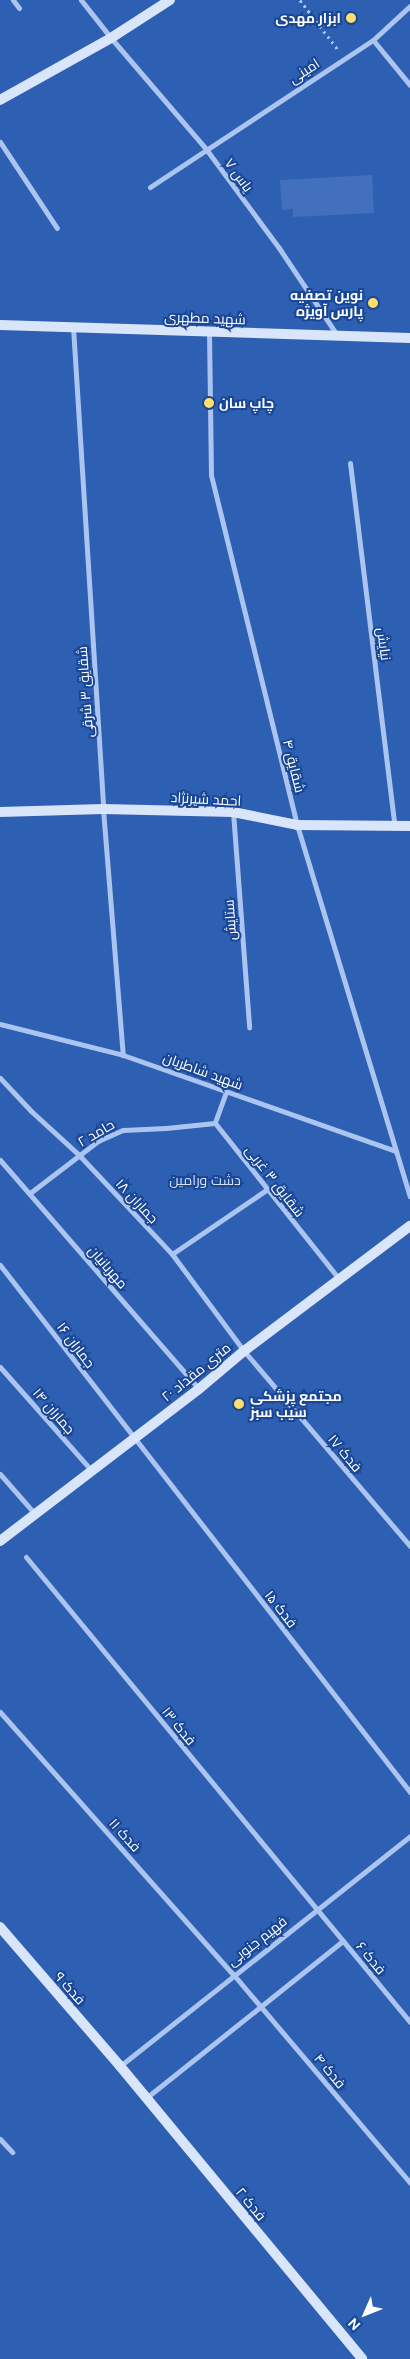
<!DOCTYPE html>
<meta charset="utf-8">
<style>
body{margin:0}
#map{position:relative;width:410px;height:2359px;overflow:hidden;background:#194695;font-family:"DM Sans",Cairo,sans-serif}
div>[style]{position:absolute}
.green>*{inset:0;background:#2d5fb3;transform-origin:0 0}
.building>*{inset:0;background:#4270bc}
.path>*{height:3px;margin-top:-1.5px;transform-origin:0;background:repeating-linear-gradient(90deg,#abc5f0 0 2.5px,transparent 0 6.5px)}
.street>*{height:5px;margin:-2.5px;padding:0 2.5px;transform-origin:2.5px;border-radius:2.5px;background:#abc5f0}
.secondary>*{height:10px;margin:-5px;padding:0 5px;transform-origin:5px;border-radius:5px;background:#d9e5fb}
.dots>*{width:14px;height:14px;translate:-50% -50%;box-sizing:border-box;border:2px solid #194695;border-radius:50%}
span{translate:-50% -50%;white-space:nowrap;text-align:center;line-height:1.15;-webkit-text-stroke:4px #194695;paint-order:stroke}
.poi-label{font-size:14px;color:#fff;font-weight:700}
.right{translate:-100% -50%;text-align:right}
.left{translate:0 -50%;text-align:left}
.street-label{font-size:14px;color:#fff}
.park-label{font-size:14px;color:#d2e2fb}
.north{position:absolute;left:340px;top:2289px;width:50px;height:50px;-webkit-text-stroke:4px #194695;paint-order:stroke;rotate:226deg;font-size:14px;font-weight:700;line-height:20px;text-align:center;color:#fff}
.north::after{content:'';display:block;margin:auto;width:18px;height:22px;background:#fff;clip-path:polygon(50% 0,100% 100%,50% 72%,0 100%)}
</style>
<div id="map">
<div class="green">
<i style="left:0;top:0;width:410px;height:2359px"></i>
</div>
<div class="building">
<i style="clip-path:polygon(372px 175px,374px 213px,293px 217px,293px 209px,282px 210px,280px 180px)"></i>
</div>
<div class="path">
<i style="left:300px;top:0;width:64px;rotate:52.6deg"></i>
</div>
<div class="street">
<i style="left:13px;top:0;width:10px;rotate:53deg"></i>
<i style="left:81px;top:0;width:48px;rotate:51.7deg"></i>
<i style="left:111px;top:38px;width:146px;rotate:49.4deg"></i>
<i style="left:206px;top:149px;width:123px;rotate:53.6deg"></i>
<i style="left:279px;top:248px;width:105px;rotate:56.3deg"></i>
<i style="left:373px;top:40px;width:58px;rotate:50.6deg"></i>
<i style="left:0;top:142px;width:103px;rotate:56.5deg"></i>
<i style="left:150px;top:187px;width:267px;rotate:-33.4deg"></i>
<i style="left:373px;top:40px;width:50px;rotate:-42.6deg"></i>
<i style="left:73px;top:327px;width:483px;rotate:86.4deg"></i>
<i style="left:103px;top:809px;width:247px;rotate:85.4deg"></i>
<i style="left:209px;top:332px;width:143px;rotate:89.2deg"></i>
<i style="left:211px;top:475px;width:360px;rotate:76.2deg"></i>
<i style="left:297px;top:825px;width:388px;rotate:73.1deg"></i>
<i style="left:350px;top:463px;width:367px;rotate:83deg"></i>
<i style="left:233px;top:812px;width:216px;rotate:85.7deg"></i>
<i style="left:0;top:1024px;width:127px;rotate:14.1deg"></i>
<i style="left:123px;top:1055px;width:288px;rotate:19.4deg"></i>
<i style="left:0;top:1078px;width:45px;rotate:46.8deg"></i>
<i style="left:31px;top:1111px;width:65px;rotate:42.5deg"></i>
<i style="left:79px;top:1155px;width:136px;rotate:46.8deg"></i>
<i style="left:172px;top:1254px;width:121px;rotate:53.4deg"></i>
<i style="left:244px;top:1351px;width:256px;rotate:49.6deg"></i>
<i style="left:226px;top:1092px;width:33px;rotate:110deg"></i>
<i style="left:215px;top:1123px;width:199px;rotate:51.5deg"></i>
<i style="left:0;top:1160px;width:303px;rotate:49deg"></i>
<i style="left:30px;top:1193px;width:86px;rotate:-37.4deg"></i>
<i style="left:98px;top:1141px;width:27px;rotate:-24deg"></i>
<i style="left:123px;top:1130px;width:43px;rotate:-2.7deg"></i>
<i style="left:166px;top:1128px;width:49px;rotate:-5.8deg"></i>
<i style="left:172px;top:1254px;width:114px;rotate:-34.2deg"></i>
<i style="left:0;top:1265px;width:668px;rotate:52.12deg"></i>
<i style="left:0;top:1367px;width:137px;rotate:48.5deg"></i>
<i style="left:0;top:1474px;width:53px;rotate:48.8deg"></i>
<i style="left:26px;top:1557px;width:603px;rotate:50.45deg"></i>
<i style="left:0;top:1712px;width:351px;rotate:48.4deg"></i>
<i style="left:233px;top:1974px;width:274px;rotate:49.7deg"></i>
<i style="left:120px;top:2066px;width:370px;rotate:-38.4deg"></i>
<i style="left:146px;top:2098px;width:252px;rotate:-38.6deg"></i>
<i style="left:0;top:2139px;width:18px;rotate:47deg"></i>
</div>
<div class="secondary">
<i style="left:0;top:100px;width:127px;rotate:-29.2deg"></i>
<i style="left:111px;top:38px;width:70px;rotate:-32.8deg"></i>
<i style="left:0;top:325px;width:410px;rotate:1.8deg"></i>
<i style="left:0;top:812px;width:103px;rotate:-1.7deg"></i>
<i style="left:103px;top:809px;width:130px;rotate:1.3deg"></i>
<i style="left:233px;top:812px;width:65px;rotate:11.5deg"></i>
<i style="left:297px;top:825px;width:113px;rotate:0.5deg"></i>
<i style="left:0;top:1541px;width:250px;rotate:-37.4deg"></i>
<i style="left:199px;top:1389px;width:59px;rotate:-40.2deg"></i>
<i style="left:244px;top:1351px;width:208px;rotate:-37deg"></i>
<i style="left:0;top:1927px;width:184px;rotate:49.2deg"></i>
<i style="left:120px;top:2066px;width:380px;rotate:50.4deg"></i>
</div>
<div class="dots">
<i style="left:351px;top:18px;background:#ffdf6a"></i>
<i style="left:373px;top:303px;background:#ffdf6a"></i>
<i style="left:209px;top:403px;background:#ffdf6a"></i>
<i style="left:239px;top:1404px;background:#ffdf6a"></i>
</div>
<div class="poi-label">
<span class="right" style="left:341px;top:18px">ابزار مهدی</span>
<span class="right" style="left:363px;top:303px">نوین تصفیه<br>پارس آویژه</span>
<span class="left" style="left:219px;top:403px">چاپ سان</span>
<span class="left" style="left:250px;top:1404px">مجتمع پزشکی<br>سیب سبز</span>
</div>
<div class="street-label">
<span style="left:304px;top:71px;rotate:-33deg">امینی</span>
<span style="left:239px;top:175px;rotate:54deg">یاس ۷</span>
<span style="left:205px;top:318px;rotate:2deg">شهید مطهری</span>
<span style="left:384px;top:644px;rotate:83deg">نیایش</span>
<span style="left:85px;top:692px;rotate:-94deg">شقایق ۳ شرقی</span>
<span style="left:294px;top:766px;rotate:76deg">شقایق ۴</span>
<span style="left:206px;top:799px;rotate:3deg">احمد شیرنژاد</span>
<span style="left:230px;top:920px;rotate:-94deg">ستایش</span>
<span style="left:203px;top:1071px;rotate:20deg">شهید شاطریان</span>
<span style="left:96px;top:1133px;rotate:-30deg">حامد ۲</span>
<span style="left:275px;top:1181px;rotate:52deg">شقایق ۳ غربی</span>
<span style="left:137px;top:1201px;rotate:47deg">جماران ۱۸</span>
<span style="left:108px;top:1267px;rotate:49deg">مهربانیان</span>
<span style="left:76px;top:1345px;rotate:53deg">جماران ۱۶</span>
<span style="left:196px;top:1372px;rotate:-39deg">۲۰ متری مقداد</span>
<span style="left:54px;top:1411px;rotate:49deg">جماران ۱۴</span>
<span style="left:345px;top:1453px;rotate:50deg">فدک ۱۷</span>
<span style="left:281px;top:1609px;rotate:52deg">فدک ۱۵</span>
<span style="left:179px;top:1726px;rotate:51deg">فدک ۱۳</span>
<span style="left:125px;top:1835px;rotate:48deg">فدک ۱۱</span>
<span style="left:257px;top:1941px;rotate:-38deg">فهیم جنوبی</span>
<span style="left:371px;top:1958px;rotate:50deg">فدک ۶</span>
<span style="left:70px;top:1988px;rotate:49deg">فدک ۹</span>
<span style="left:330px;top:2071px;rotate:50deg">فدک ۴</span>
<span style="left:251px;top:2204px;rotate:50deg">فدک ۲</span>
</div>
<div class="park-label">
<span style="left:205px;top:1180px">دشت ورامین</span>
</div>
<div class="north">N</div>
</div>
